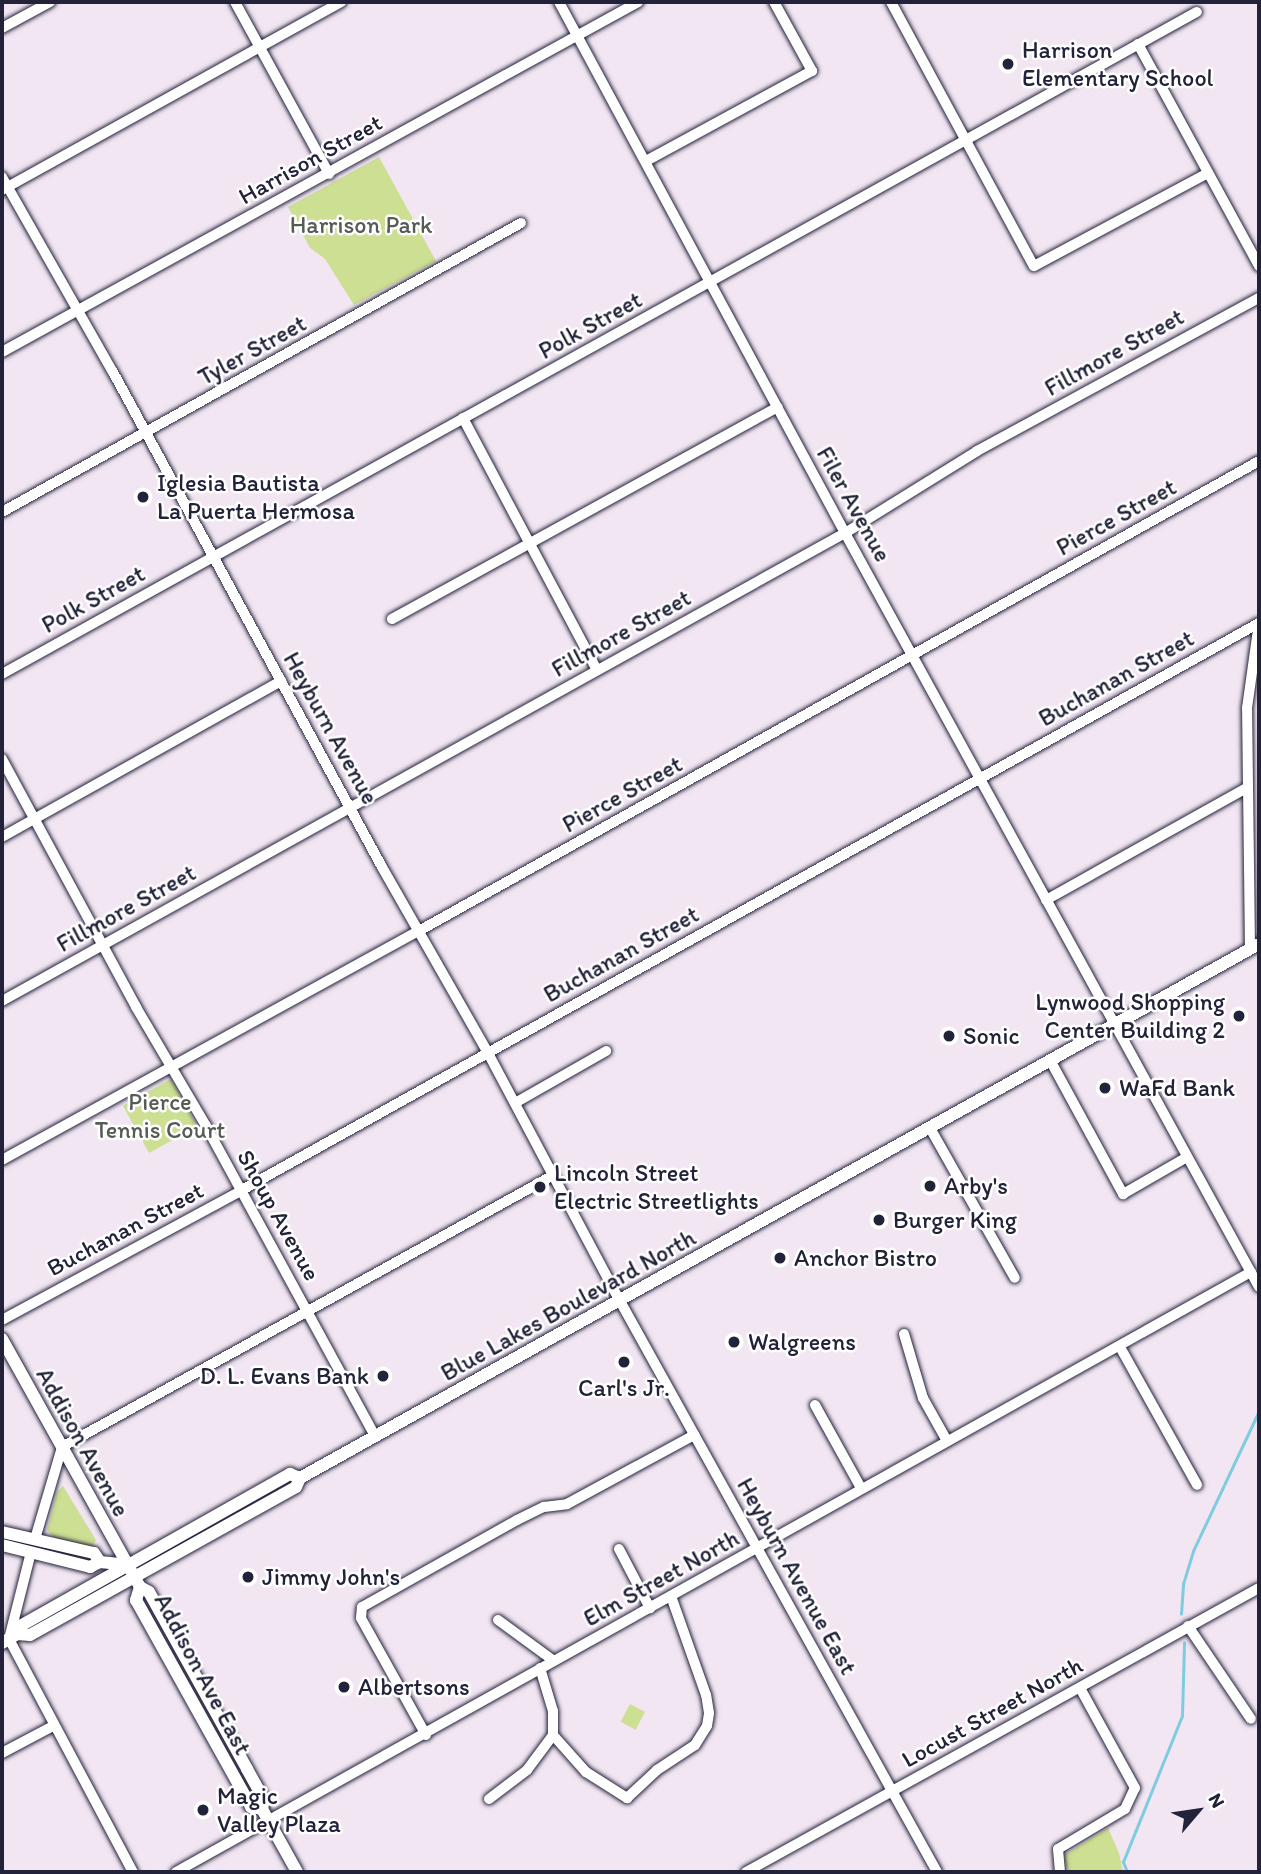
<!DOCTYPE html>
<style>
body{margin:0}
#map{position:relative;width:1261px;height:1874px;overflow:hidden;background:#f2e6f2;font-family:Itim,sans-serif}
div>[style]{position:absolute}
.green>*{inset:0;background:#ccdf93;transform-origin:0 0}
.stream>*{height:2.5px;margin:-1.25px;padding:0 1.25px;transform-origin:1.25px;border-radius:1.25px;background:#7fcbdf}
.roads{filter:drop-shadow(0 0 2px #22223b) drop-shadow(0 0 2px #22223b)}
.minor>*{height:10px;margin:-5px;padding:0 5px;transform-origin:5px;border-radius:5px;background:#fff}
.major>*{height:12px;margin:-6px;padding:0 6px;transform-origin:6px;border-radius:6px;background:#fff}
.dots>*{width:19px;height:19px;translate:-50% -50%;box-sizing:border-box;border:4px solid #fff;border-radius:50%}
span{translate:-50% -50%;white-space:nowrap;text-align:center;line-height:1.15;-webkit-text-stroke:5px #fff;paint-order:stroke}
.poi-label{font-size:24px;color:#22223b}
.left{translate:0 -50%;text-align:left}
.right{translate:-100% -50%;text-align:right}
.street-label{font-size:24px;color:#22223b}
.park-label{font-size:24px;color:#555b55}
.frame{position:absolute;inset:0;border:4px solid #22223b;pointer-events:none}
.north{position:absolute;left:1163px;top:1776px;width:70px;height:70px;-webkit-text-stroke:5px #fff;paint-order:stroke;rotate:61deg;font-size:19px;font-weight:700;line-height:28px;text-align:center;color:#22223b}
.north::after{content:'';display:block;margin:auto;width:24px;height:32px;background:#22223b;clip-path:polygon(50% 0,100% 100%,50% 72%,0 100%)}
</style>
<div id="map">
<div class="green">
<i style="clip-path:polygon(379px 157px,436px 261px,354px 305px,325px 259px,310px 248px,288px 207px)"></i>
<i style="left:171px;top:1079px;width:54px;height:55px;rotate:61deg"></i>
<i style="clip-path:polygon(63px 1486px,96px 1540px,92px 1547px,54px 1538px,47px 1530px,57px 1492px)"></i>
<i style="left:630px;top:1704px;width:17px;height:20px;rotate:28deg"></i>
<i style="clip-path:polygon(1108px 1828px,1119px 1853px,1123px 1872px,1069px 1872px,1061px 1857px)"></i>
</div>
<div class="stream">
<i style="left:1181px;top:1614px;width:30px;rotate:-86deg"></i>
<i style="left:1183px;top:1584px;width:34px;rotate:-73deg"></i>
<i style="left:1193px;top:1551px;width:155px;rotate:-64.8deg"></i>
<i style="left:1127px;top:1872px;width:11px;rotate:-112deg"></i>
<i style="left:1123px;top:1862px;width:157px;rotate:-68deg"></i>
<i style="left:1182px;top:1716px;width:73px;rotate:-88.4deg"></i>
</div>
<div class="roads">
<div class="minor">
<i style="left:235px;top:2px;width:196px;rotate:61.3deg"></i>
<i style="left:559px;top:2px;width:603px;rotate:61.69deg"></i>
<i style="left:845px;top:533px;width:860px;rotate:61.23deg"></i>
<i style="left:891px;top:2px;width:300px;rotate:61.6deg"></i>
<i style="left:1034px;top:266px;width:197px;rotate:-28.1deg"></i>
<i style="left:2px;top:28px;width:55px;rotate:-28.4deg"></i>
<i style="left:1138px;top:44px;width:253px;rotate:61.4deg"></i>
<i style="left:646px;top:161px;width:189px;rotate:-28.5deg"></i>
<i style="left:812px;top:71px;width:79px;rotate:-118.8deg"></i>
<i style="left:2px;top:177px;width:224px;rotate:60.4deg"></i>
<i style="left:113px;top:372px;width:563px;rotate:61.48deg"></i>
<i style="left:382px;top:867px;width:214px;rotate:60.3deg"></i>
<i style="left:488px;top:1053px;width:281px;rotate:62deg"></i>
<i style="left:620px;top:1301px;width:653px;rotate:60.96deg"></i>
<i style="left:2px;top:190px;width:388px;rotate:-29deg"></i>
<i style="left:2px;top:352px;width:726px;rotate:-28.82deg"></i>
<i style="left:463px;top:418px;width:285px;rotate:62deg"></i>
<i style="left:2px;top:512px;width:594px;rotate:-29.11deg"></i>
<i style="left:392px;top:619px;width:440px;rotate:-28.8deg"></i>
<i style="left:2px;top:674px;width:1366px;rotate:-28.99deg"></i>
<i style="left:2px;top:759px;width:282px;rotate:61.6deg"></i>
<i style="left:136px;top:1007px;width:138px;rotate:59.5deg"></i>
<i style="left:206px;top:1126px;width:353px;rotate:61.4deg"></i>
<i style="left:2px;top:837px;width:320px;rotate:-29.2deg"></i>
<i style="left:1046px;top:900px;width:231px;rotate:-29.2deg"></i>
<i style="left:1250px;top:949px;width:241px;rotate:-90.7deg"></i>
<i style="left:1247px;top:708px;width:86px;rotate:-82deg"></i>
<i style="left:2px;top:1001px;width:964px;rotate:-29.04deg"></i>
<i style="left:845px;top:533px;width:155px;rotate:-31.8deg"></i>
<i style="left:977px;top:451px;width:321px;rotate:-28.5deg"></i>
<i style="left:1050px;top:1060px;width:153px;rotate:61.4deg"></i>
<i style="left:1123px;top:1194px;width:74px;rotate:-30deg"></i>
<i style="left:515px;top:1103px;width:105px;rotate:-29.7deg"></i>
<i style="left:930px;top:1128px;width:172px;rotate:60.5deg"></i>
<i style="left:2px;top:1160px;width:474px;rotate:-28.8deg"></i>
<i style="left:417px;top:932px;width:965px;rotate:-29.22deg"></i>
<i style="left:2px;top:1320px;width:273px;rotate:-28.4deg"></i>
<i style="left:242px;top:1190px;width:1164px;rotate:-29.14deg"></i>
<i style="left:904px;top:1334px;width:67px;rotate:73.5deg"></i>
<i style="left:923px;top:1398px;width:49px;rotate:60.8deg"></i>
<i style="left:1120px;top:1347px;width:158px;rotate:60.8deg"></i>
<i style="left:815px;top:1405px;width:95px;rotate:61deg"></i>
<i style="left:35px;top:1539px;width:96px;rotate:-73.6deg"></i>
<i style="left:62px;top:1447px;width:560px;rotate:-28.95deg"></i>
<i style="left:619px;top:1549px;width:67px;rotate:62.3deg"></i>
<i style="left:31px;top:1552px;width:90px;rotate:104.2deg"></i>
<i style="left:9px;top:1639px;width:264px;rotate:62deg"></i>
<i style="left:498px;top:1620px;width:69px;rotate:36.2deg"></i>
<i style="left:1188px;top:1626px;width:112px;rotate:55.9deg"></i>
<i style="left:540px;top:1668px;width:45px;rotate:73.2deg"></i>
<i style="left:553px;top:1711px;width:24px;rotate:90deg"></i>
<i style="left:553px;top:1735px;width:50px;rotate:48.3deg"></i>
<i style="left:586px;top:1772px;width:49px;rotate:32.4deg"></i>
<i style="left:627px;top:1798px;width:41px;rotate:-43deg"></i>
<i style="left:657px;top:1770px;width:45px;rotate:-33.3deg"></i>
<i style="left:695px;top:1745px;width:22px;rotate:-58deg"></i>
<i style="left:707px;top:1726px;width:13px;rotate:-81deg"></i>
<i style="left:709px;top:1713px;width:18px;rotate:-99deg"></i>
<i style="left:706px;top:1695px;width:105px;rotate:-109.5deg"></i>
<i style="left:426px;top:1735px;width:134px;rotate:-119.1deg"></i>
<i style="left:361px;top:1618px;width:11px;rotate:-85deg"></i>
<i style="left:362px;top:1607px;width:178px;rotate:-29.3deg"></i>
<i style="left:517px;top:1520px;width:30px;rotate:-26deg"></i>
<i style="left:544px;top:1507px;width:23px;rotate:-7deg"></i>
<i style="left:567px;top:1504px;width:145px;rotate:-28.5deg"></i>
<i style="left:2px;top:1753px;width:58px;rotate:-27.9deg"></i>
<i style="left:489px;top:1799px;width:48px;rotate:-37.3deg"></i>
<i style="left:527px;top:1770px;width:44px;rotate:-53.4deg"></i>
<i style="left:176px;top:1872px;width:1231px;rotate:-29.17deg"></i>
<i style="left:746px;top:1872px;width:586px;rotate:-28.97deg"></i>
<i style="left:1060px;top:1872px;width:23px;rotate:-95deg"></i>
<i style="left:1058px;top:1849px;width:78px;rotate:-30.8deg"></i>
<i style="left:1125px;top:1809px;width:23px;rotate:-65deg"></i>
<i style="left:1135px;top:1788px;width:114px;rotate:-118.8deg"></i>
</div>
<div class="major">
<i style="left:2px;top:1339px;width:284px;rotate:60.9deg"></i>
<i style="left:140px;top:1587px;width:10px;rotate:29deg"></i>
<i style="left:149px;top:1592px;width:202px;rotate:61deg"></i>
<i style="left:247px;top:1769px;width:35px;rotate:61deg"></i>
<i style="left:264px;top:1800px;width:9px;rotate:103deg"></i>
<i style="left:262px;top:1809px;width:72px;rotate:60.9deg"></i>
<i style="left:2px;top:1532px;width:94px;rotate:12.9deg"></i>
<i style="left:94px;top:1553px;width:11px;rotate:56deg"></i>
<i style="left:2px;top:1545px;width:91px;rotate:14deg"></i>
<i style="left:90px;top:1567px;width:11px;rotate:-27deg"></i>
<i style="left:100px;top:1562px;width:27px;rotate:6deg"></i>
<i style="left:140px;top:1587px;width:14px;rotate:107deg"></i>
<i style="left:136px;top:1600px;width:237px;rotate:60.9deg"></i>
<i style="left:251px;top:1807px;width:11px;rotate:10deg"></i>
<i style="left:17px;top:1634px;width:13px;rotate:4deg"></i>
<i style="left:30px;top:1635px;width:304px;rotate:-29.1deg"></i>
<i style="left:296px;top:1487px;width:10px;rotate:-66deg"></i>
<i style="left:300px;top:1478px;width:1098px;rotate:-29.11deg"></i>
<i style="left:2px;top:1643px;width:17px;rotate:-31deg"></i>
<i style="left:17px;top:1634px;width:10px;rotate:-61deg"></i>
<i style="left:22px;top:1625px;width:308px;rotate:-29.4deg"></i>
<i style="left:290px;top:1474px;width:11px;rotate:22deg"></i>
</div>
</div>
<div class="dots">
<i style="left:1008px;top:64px;background:#22223b"></i>
<i style="left:143px;top:497px;background:#22223b"></i>
<i style="left:1239px;top:1016px;background:#22223b"></i>
<i style="left:949px;top:1036px;background:#22223b"></i>
<i style="left:1105px;top:1088px;background:#22223b"></i>
<i style="left:930px;top:1186px;background:#22223b"></i>
<i style="left:540px;top:1187px;background:#22223b"></i>
<i style="left:879px;top:1220px;background:#22223b"></i>
<i style="left:780px;top:1258px;background:#22223b"></i>
<i style="left:734px;top:1342px;background:#22223b"></i>
<i style="left:624px;top:1362px;background:#22223b"></i>
<i style="left:383px;top:1376px;background:#22223b"></i>
<i style="left:248px;top:1577px;background:#22223b"></i>
<i style="left:344px;top:1687px;background:#22223b"></i>
<i style="left:203px;top:1810px;background:#22223b"></i>
</div>
<div class="poi-label">
<span class="left" style="left:1022px;top:64px">Harrison<br>Elementary School</span>
<span class="left" style="left:157px;top:497px">Iglesia Bautista<br>La Puerta Hermosa</span>
<span class="right" style="left:1225px;top:1016px">Lynwood Shopping<br>Center Building 2</span>
<span class="left" style="left:963px;top:1036px">Sonic</span>
<span class="left" style="left:1119px;top:1088px">WaFd Bank</span>
<span class="left" style="left:554px;top:1187px">Lincoln Street<br>Electric Streetlights</span>
<span class="left" style="left:944px;top:1186px">Arby's</span>
<span class="left" style="left:893px;top:1220px">Burger King</span>
<span class="left" style="left:794px;top:1258px">Anchor Bistro</span>
<span class="left" style="left:748px;top:1342px">Walgreens</span>
<span class="right" style="left:369px;top:1376px">D. L. Evans Bank</span>
<span style="left:624px;top:1388px">Carl's Jr.</span>
<span class="left" style="left:262px;top:1577px">Jimmy John's</span>
<span class="left" style="left:358px;top:1687px">Albertsons</span>
<span class="left" style="left:217px;top:1810px">Magic<br>Valley Plaza</span>
</div>
<div class="street-label">
<span style="left:310px;top:159px;rotate:-29deg">Harrison Street</span>
<span style="left:590px;top:325px;rotate:-29deg">Polk Street</span>
<span style="left:252px;top:350px;rotate:-29deg">Tyler Street</span>
<span style="left:1114px;top:352px;rotate:-29deg">Fillmore Street</span>
<span style="left:854px;top:504px;rotate:61deg">Filer Avenue</span>
<span style="left:1116px;top:517px;rotate:-29deg">Pierce Street</span>
<span style="left:93px;top:599px;rotate:-29deg">Polk Street</span>
<span style="left:621px;top:633px;rotate:-29deg">Fillmore Street</span>
<span style="left:1116px;top:678px;rotate:-29deg">Buchanan Street</span>
<span style="left:331px;top:728px;rotate:61deg">Heyburn Avenue</span>
<span style="left:622px;top:794px;rotate:-29deg">Pierce Street</span>
<span style="left:126px;top:908px;rotate:-29deg">Fillmore Street</span>
<span style="left:621px;top:954px;rotate:-29deg">Buchanan Street</span>
<span style="left:279px;top:1215px;rotate:61deg">Shoup Avenue</span>
<span style="left:125px;top:1229px;rotate:-28deg">Buchanan Street</span>
<span style="left:568px;top:1305px;rotate:-29deg">Blue Lakes Boulevard North</span>
<span style="left:83px;top:1442px;rotate:61deg">Addison Avenue</span>
<span style="left:797px;top:1576px;rotate:61deg">Heyburn Avenue East</span>
<span style="left:661px;top:1578px;rotate:-29deg">Elm Street North</span>
<span style="left:203px;top:1674px;rotate:62deg">Addison Ave East</span>
<span style="left:992px;top:1712px;rotate:-29deg">Locust Street North</span>
</div>
<div class="park-label">
<span style="left:361px;top:225px">Harrison Park</span>
<span style="left:160px;top:1116px">Pierce<br>Tennis Court</span>
</div>
<div class="frame"></div>
<div class="north">N</div>
</div>
